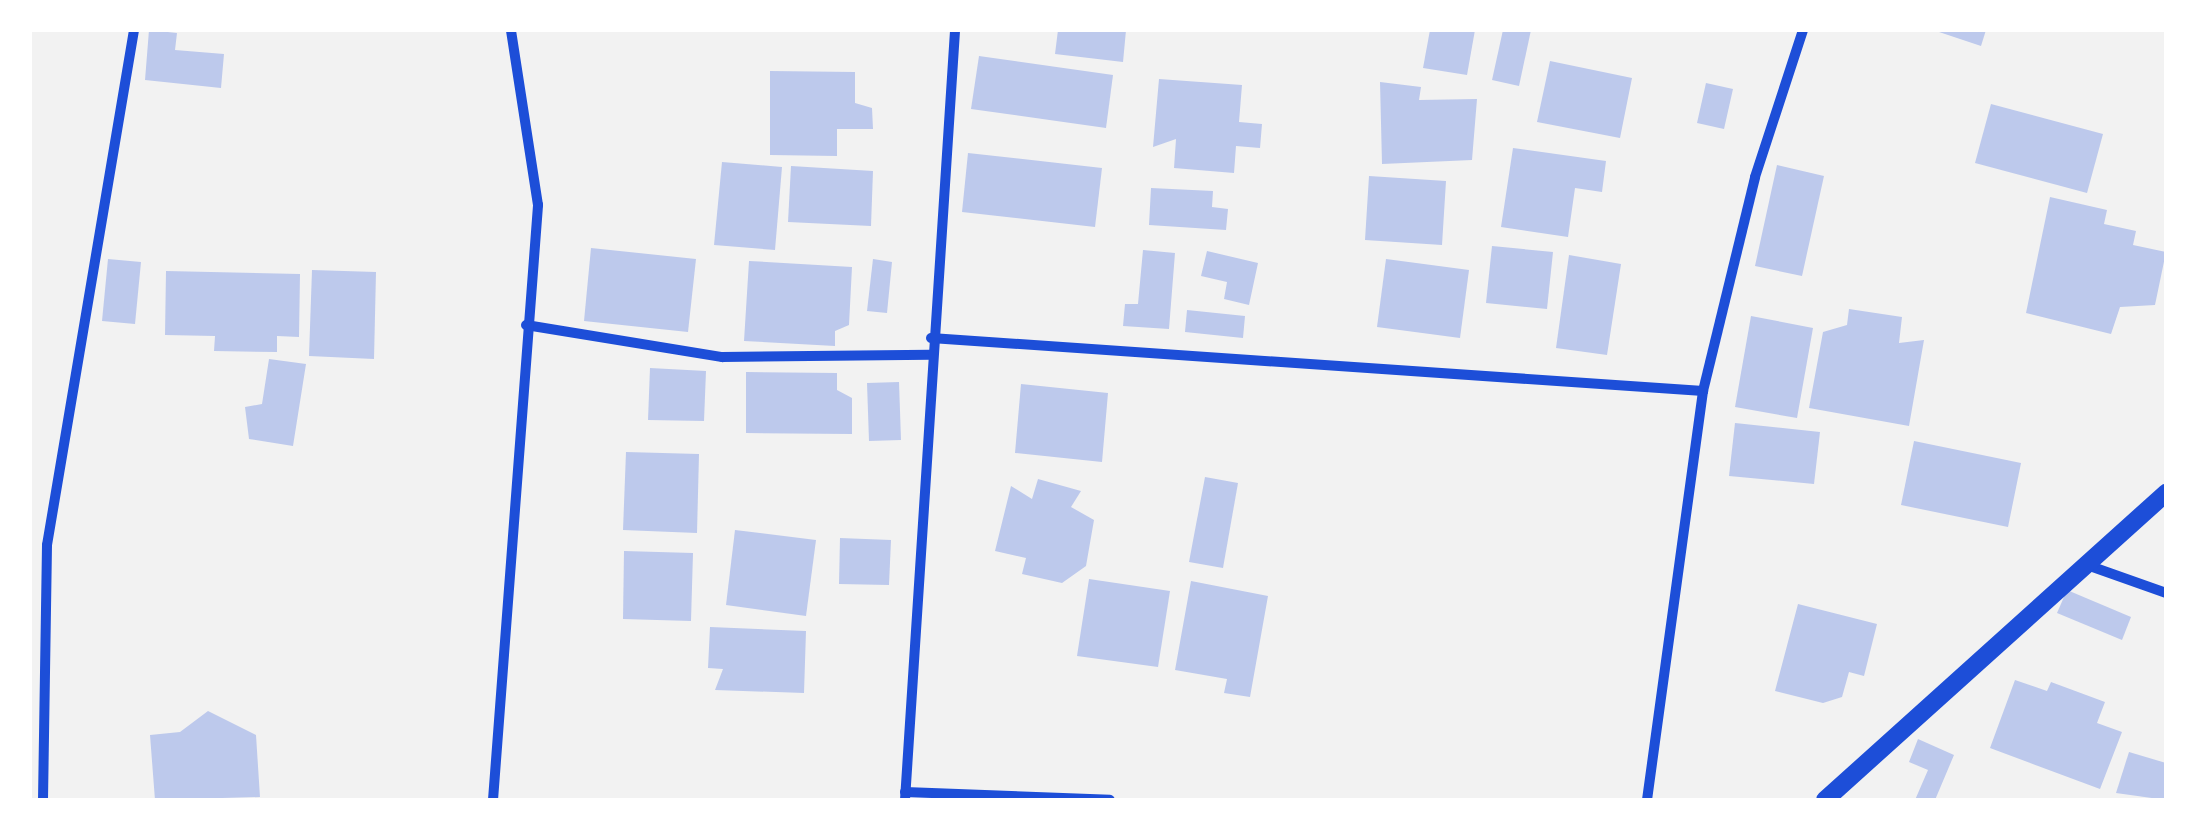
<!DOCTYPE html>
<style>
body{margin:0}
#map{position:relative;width:2196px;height:830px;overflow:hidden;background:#f2f2f2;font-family:"Exo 2",sans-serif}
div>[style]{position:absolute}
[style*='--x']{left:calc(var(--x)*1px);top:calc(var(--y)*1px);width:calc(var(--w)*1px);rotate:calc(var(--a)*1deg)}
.building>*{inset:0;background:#bdc9ec}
.minor>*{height:10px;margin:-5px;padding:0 5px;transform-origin:5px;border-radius:5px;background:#1d4ed8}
.tertiary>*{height:18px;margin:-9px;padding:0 9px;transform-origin:9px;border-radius:9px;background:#1d4ed8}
span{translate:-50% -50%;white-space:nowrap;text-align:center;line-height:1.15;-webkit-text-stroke:8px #fff;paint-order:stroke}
.frame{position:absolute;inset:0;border:32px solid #fff;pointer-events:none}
</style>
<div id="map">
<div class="building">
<i style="clip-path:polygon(149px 30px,177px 33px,175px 50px,224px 54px,221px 88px,145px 80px)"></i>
<i style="clip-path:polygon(1058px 30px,1126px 30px,1123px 62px,1055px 54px)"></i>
<i style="clip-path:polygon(1430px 30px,1475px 30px,1467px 75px,1423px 68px)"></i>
<i style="clip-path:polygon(1503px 30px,1531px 30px,1519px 86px,1492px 80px)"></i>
<i style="clip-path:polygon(1933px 30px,1986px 30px,1981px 46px)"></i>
<i style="clip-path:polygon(979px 56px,1113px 75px,1106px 128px,971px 109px)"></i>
<i style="clip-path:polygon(1550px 61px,1632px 78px,1620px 138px,1537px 122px)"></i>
<i style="clip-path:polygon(770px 71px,855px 72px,855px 103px,872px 108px,873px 129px,837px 129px,837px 156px,770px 155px)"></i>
<i style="clip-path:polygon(1159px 79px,1242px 85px,1239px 122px,1262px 124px,1260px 148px,1236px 146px,1234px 173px,1174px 168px,1176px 139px,1153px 147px)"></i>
<i style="clip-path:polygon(1380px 82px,1421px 87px,1419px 100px,1477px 99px,1472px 160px,1382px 164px)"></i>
<i style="clip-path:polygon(1706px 83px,1733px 89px,1724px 129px,1697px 123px)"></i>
<i style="clip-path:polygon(1991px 104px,2103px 134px,2087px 193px,1975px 163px)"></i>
<i style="clip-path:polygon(1513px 148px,1606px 161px,1602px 192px,1575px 188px,1568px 237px,1501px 227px)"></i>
<i style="clip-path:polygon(968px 153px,1102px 168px,1095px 227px,962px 212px)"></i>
<i style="clip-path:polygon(722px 162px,782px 167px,775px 250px,714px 245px)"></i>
<i style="clip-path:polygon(1777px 165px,1824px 176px,1802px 276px,1755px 266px)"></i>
<i style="clip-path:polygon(791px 166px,873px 171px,871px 226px,788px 222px)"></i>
<i style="clip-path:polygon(1369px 176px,1446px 181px,1442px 245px,1365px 240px)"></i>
<i style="clip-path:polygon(1151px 188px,1213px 191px,1212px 207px,1228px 209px,1226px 230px,1149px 225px)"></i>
<i style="clip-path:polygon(2050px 197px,2107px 210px,2104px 224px,2136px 231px,2133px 245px,2166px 252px,2155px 305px,2120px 307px,2111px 334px,2026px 313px)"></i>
<i style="clip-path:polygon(1492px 246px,1553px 252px,1547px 309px,1486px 303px)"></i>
<i style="clip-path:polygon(591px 248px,696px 259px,688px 332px,584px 321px)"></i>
<i style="clip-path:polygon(1143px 250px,1175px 253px,1169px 329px,1123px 326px,1125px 304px,1138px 304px)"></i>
<i style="clip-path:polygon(1207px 251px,1258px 263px,1249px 305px,1224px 299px,1227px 282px,1201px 276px)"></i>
<i style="clip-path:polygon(1569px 255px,1621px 264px,1607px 355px,1556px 348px)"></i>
<i style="clip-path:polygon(108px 259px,141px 262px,135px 324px,102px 321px)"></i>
<i style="clip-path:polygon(873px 259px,892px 262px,887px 313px,867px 311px)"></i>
<i style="clip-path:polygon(1386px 259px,1469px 270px,1460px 338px,1377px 327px)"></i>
<i style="clip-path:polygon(749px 261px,852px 267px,849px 325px,835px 331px,835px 346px,744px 341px)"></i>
<i style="clip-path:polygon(312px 270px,376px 272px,374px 359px,309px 356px)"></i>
<i style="clip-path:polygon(166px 271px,300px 274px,299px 337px,277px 336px,277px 352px,214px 351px,215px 336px,165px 335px)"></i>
<i style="clip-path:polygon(1849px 309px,1902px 317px,1899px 343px,1924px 340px,1909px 426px,1809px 408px,1823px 332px,1847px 325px)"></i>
<i style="clip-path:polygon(1187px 310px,1245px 316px,1243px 338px,1185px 332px)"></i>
<i style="clip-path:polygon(1751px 316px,1813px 328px,1797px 418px,1735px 407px)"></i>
<i style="clip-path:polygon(269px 359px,306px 364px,293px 446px,249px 439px,245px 407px,262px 404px)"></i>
<i style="clip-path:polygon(650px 368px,706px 371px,704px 421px,648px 420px)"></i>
<i style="clip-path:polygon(746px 372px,837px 373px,837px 390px,852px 398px,852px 434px,746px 433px)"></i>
<i style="clip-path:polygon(899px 382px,901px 440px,869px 441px,867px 383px)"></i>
<i style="clip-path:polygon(1021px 384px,1108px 393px,1102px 462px,1015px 453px)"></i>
<i style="clip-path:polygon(1735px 423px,1820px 432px,1814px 484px,1729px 476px)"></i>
<i style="clip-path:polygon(1914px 441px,2021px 463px,2008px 527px,1901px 505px)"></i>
<i style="clip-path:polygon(626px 452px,699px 454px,697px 533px,623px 530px)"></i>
<i style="clip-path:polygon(1205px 477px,1238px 483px,1223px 568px,1189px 562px)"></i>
<i style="clip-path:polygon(1038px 479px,1081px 491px,1071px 507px,1094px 520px,1086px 566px,1062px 583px,1022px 574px,1026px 558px,995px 551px,1011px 486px,1032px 499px)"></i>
<i style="clip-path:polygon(735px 530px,816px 540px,806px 616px,726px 605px)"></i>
<i style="clip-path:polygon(840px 538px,891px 540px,889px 585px,839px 584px)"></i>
<i style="clip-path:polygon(624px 551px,693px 553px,691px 621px,623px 619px)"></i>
<i style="clip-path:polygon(1089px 579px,1170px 591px,1158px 667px,1077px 656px)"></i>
<i style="clip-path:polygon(1191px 581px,1268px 596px,1250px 697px,1224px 693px,1227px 679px,1175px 670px)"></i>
<i style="clip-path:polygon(2067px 590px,2131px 617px,2122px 640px,2057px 613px)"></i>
<i style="clip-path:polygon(1798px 604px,1877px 624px,1864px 676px,1849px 672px,1842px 697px,1823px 703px,1775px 691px)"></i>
<i style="clip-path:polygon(710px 627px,806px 631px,804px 693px,715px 690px,723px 669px,708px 668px)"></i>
<i style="clip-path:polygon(2015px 680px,2047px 691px,2051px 682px,2105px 702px,2097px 723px,2122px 732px,2100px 789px,1990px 748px)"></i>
<i style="clip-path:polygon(208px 711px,256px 735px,260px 797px,155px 800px,150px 735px,180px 732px)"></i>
<i style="clip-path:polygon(1918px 739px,1954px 755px,1935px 800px,1915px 800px,1928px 770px,1909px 762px)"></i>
<i style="clip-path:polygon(2129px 752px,2166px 763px,2166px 800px,2116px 793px)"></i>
</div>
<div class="minor">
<i style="--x:526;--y:325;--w:199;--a:9.3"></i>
<i style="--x:722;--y:357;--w:208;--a:-0.6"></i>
<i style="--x:931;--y:338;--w:774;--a:3.93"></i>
<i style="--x:2087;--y:565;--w:84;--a:19.5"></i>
<i style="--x:905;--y:792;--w:205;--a:2.2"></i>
<i style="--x:43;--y:800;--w:255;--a:-89.1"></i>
<i style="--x:47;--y:545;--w:522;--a:-80.41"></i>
<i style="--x:493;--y:800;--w:597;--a:-85.67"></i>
<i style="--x:538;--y:205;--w:177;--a:-98.8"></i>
<i style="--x:905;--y:800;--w:772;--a:-86.28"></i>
<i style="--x:1647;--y:800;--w:413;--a:-82.2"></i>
<i style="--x:1703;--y:391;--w:220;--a:-76.3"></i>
<i style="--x:1755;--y:177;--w:155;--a:-71.9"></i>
</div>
<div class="tertiary">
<i style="--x:1825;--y:800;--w:459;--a:-42"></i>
</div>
<div class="frame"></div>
</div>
